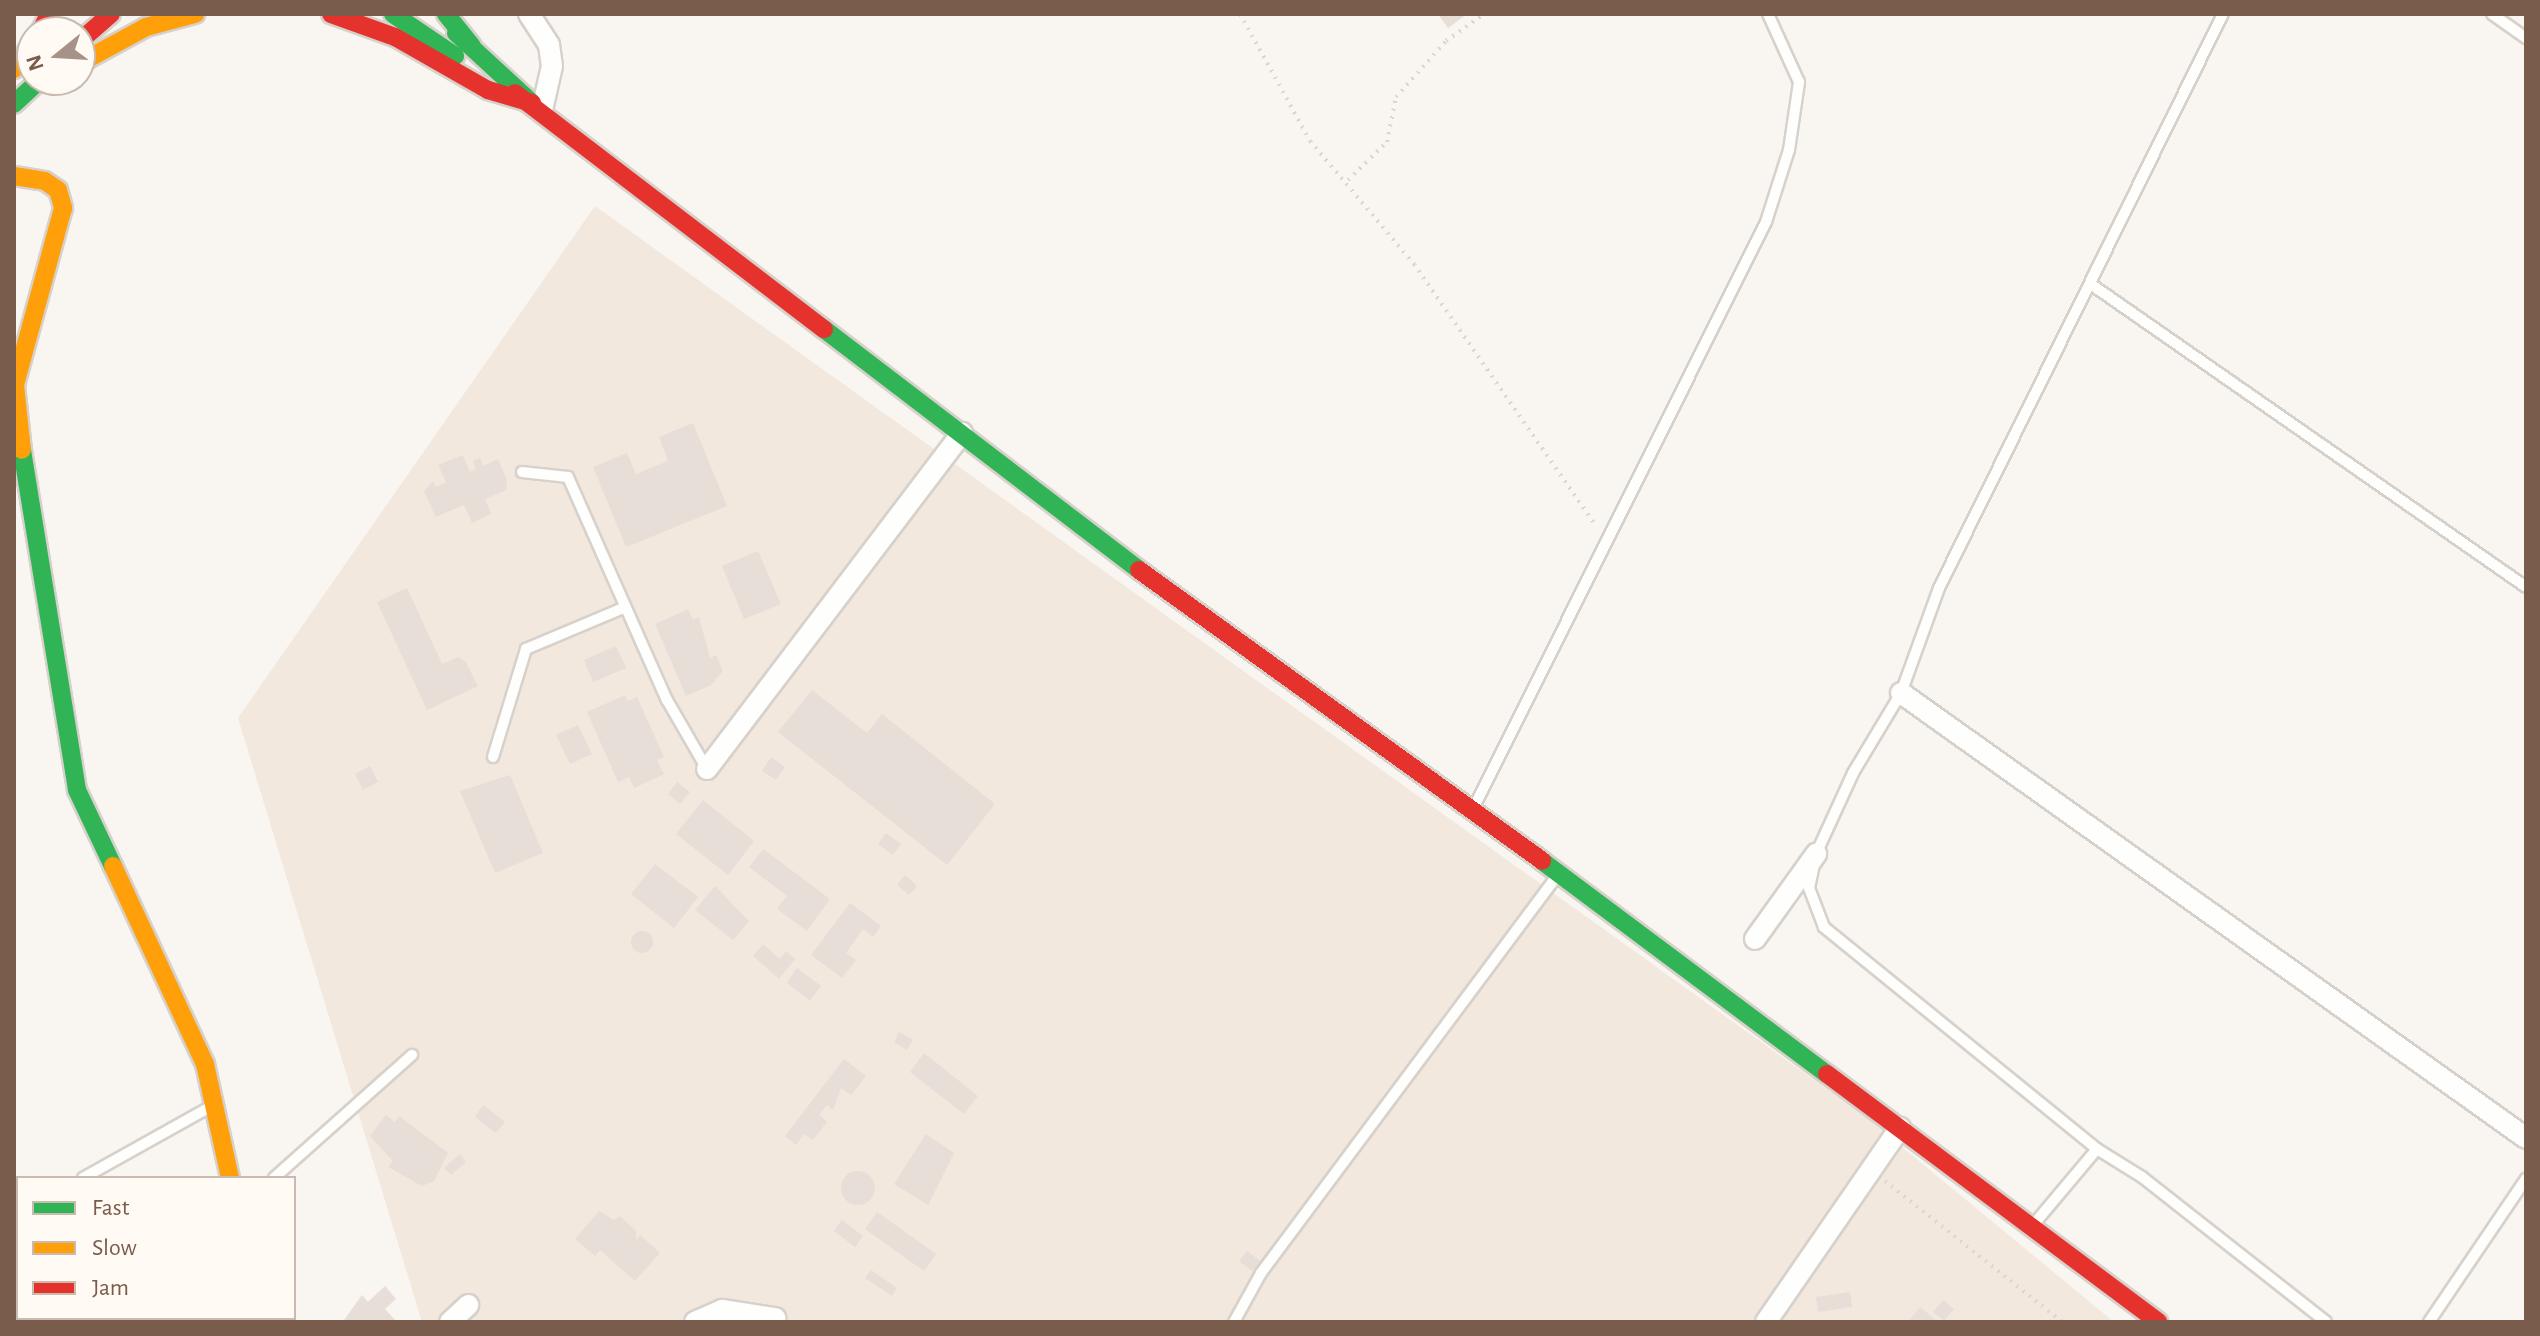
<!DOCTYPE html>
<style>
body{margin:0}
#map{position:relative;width:2540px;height:1336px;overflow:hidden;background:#f9f5f0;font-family:"Alegreya Sans",sans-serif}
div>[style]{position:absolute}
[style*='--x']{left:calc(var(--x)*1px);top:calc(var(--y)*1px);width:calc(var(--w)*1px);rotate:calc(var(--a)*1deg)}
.residential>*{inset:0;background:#f2e8de}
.building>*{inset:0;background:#e6ded7}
.round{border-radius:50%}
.path>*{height:4px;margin-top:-2px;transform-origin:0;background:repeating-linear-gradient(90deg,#dcd5d0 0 2px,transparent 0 8px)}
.roads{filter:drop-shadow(2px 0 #d7d1cb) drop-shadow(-2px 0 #d7d1cb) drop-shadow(0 2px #d7d1cb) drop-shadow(0 -2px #d7d1cb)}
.lane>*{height:10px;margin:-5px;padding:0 5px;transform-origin:5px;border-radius:5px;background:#fefefd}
.street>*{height:20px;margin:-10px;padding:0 10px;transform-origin:10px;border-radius:10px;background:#fefefd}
.fast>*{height:18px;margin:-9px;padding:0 9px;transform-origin:9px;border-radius:9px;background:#30b455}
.slow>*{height:18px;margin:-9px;padding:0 9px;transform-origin:9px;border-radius:9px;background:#ff9f0a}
.jam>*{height:18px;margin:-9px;padding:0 9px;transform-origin:9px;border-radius:9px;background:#e5322d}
span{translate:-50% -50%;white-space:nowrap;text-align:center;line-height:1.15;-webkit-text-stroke:8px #fffaf3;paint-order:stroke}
.frame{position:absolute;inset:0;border:16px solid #7a5c4d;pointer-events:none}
.legend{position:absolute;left:16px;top:1176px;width:280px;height:144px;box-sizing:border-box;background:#fffaf3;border:2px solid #cabbb1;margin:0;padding:10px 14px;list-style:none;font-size:24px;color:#7a5c4d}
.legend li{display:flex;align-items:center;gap:16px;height:40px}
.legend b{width:40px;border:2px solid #cabbb1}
.north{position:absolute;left:16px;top:16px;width:80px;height:80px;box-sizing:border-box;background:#fffaf3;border:2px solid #cabbb1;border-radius:50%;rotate:252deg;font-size:22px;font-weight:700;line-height:32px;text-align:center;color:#7a5c4d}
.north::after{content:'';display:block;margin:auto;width:28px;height:36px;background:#a69286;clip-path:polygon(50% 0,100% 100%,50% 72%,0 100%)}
</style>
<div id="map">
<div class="residential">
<i style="clip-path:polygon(595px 206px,1867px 1118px,2114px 1322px,422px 1322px,238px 718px)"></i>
</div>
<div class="building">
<i style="clip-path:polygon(1438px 14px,1467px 14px,1448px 28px)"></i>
<i style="clip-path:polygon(693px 423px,727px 506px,626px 547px,593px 467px,627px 453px,636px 474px,668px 461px,659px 437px)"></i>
<i style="clip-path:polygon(463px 455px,470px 472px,476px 469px,473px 461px,480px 458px,483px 466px,498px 459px,507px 480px,506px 490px,485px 499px,491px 514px,472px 523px,464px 505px,436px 517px,424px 491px,433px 481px,436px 487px,446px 482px,438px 465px)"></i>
<i style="clip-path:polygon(758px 551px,781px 604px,744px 619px,722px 566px)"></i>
<i style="clip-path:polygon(407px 588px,442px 664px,458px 657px,465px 661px,478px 686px,427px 710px,377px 602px)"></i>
<i style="clip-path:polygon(688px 609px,693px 620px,699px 617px,710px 658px,716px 655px,723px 671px,711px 685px,686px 696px,655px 624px)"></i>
<i style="clip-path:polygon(616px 646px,626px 668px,593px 682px,584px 660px)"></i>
<i style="clip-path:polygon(812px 690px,867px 733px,882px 714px,995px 804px,947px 865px,778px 732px)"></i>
<i style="clip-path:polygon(625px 695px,628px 701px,637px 697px,664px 757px,657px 760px,664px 774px,634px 788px,629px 777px,618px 782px,587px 712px)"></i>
<i style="clip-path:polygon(578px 725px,592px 754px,570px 764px,556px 735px)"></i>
<i style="clip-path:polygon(771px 757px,785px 767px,776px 780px,762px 771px)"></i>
<i style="clip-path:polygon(370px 766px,378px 782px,363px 790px,355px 774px)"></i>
<i style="clip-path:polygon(510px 775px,543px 853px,495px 873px,460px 791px)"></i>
<i style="clip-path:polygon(677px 782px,690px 792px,680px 804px,668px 794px)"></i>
<i style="clip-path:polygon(703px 800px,754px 841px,728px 875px,676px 834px)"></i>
<i style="clip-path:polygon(886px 833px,901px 844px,893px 855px,878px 844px)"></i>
<i style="clip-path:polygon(763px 849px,830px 899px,807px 931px,777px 909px,787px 896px,749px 867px)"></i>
<i style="clip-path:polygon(655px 864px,698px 897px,674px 928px,631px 894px)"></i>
<i style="clip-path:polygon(905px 875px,917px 886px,909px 895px,897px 885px)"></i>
<i style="clip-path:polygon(715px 886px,749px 921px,733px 940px,695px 910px)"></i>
<i style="clip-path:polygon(850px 903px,881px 926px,873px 937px,863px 929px,846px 953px,856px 960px,842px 978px,811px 955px)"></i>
<i class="round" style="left:631px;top:931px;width:22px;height:22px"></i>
<i style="clip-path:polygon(763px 944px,780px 959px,786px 951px,795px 959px,779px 979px,753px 956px)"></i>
<i style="clip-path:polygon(797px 968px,821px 986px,810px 1001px,787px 983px)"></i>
<i style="clip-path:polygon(899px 1032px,913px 1040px,907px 1050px,894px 1042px)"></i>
<i style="clip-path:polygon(924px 1053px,978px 1096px,964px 1114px,910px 1072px)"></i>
<i style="clip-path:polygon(844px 1059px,866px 1076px,851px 1095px,841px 1088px,833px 1110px,827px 1105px,819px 1115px,827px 1122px,813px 1140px,804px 1134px,796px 1145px,785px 1136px)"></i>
<i style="clip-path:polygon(483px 1105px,505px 1122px,496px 1133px,475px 1117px)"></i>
<i style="clip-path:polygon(386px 1115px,395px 1122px,399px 1116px,448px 1153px,434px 1181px,422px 1186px,388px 1167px,393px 1161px,370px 1136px)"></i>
<i style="clip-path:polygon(926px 1134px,954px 1153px,928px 1205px,894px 1184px)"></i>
<i style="clip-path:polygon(460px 1154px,466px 1162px,451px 1175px,444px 1168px)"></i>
<i class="round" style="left:841px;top:1171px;width:34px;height:34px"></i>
<i style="clip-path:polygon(599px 1211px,614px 1220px,620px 1216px,636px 1231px,636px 1240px,640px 1235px,660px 1253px,635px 1281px,600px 1250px,595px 1256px,575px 1239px)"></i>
<i style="clip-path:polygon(877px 1212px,936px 1254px,924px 1271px,865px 1229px)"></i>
<i style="clip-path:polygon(842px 1220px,863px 1236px,855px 1247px,834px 1231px)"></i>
<i style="clip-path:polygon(1247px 1251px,1260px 1261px,1252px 1271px,1239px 1261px)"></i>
<i style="clip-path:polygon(871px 1270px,897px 1288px,892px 1296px,865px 1278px)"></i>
<i style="clip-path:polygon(385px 1286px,396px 1299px,385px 1309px,397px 1322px,344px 1320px,362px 1295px,368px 1302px)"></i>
<i style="clip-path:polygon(1850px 1292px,1852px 1307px,1818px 1312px,1816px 1297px)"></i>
<i style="clip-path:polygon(1943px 1300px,1954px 1309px,1944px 1321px,1933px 1312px)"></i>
<i style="clip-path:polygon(1920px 1307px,1938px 1322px,1908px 1322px)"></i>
<i style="clip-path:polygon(130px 1318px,185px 1318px,186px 1322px,131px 1322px)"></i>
</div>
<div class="path">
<i style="--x:1240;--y:14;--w:145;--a:61.1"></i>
<i style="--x:1310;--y:141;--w:161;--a:49.8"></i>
<i style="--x:1414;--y:264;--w:319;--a:55.2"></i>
<i style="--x:1348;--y:180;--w:54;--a:-44.3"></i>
<i style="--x:1387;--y:142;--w:46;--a:-78.7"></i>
<i style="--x:1396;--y:97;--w:75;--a:-48.2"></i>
<i style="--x:1446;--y:41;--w:47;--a:-35.4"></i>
<i style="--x:1885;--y:1181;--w:226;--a:38.5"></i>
</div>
<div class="roads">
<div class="lane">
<i style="--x:2492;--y:14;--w:42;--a:35.2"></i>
<i style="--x:2092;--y:285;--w:529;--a:34.83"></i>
<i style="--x:522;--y:472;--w:46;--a:6.2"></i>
<i style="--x:568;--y:477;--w:244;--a:66.1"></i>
<i style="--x:667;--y:700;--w:80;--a:59.9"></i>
<i style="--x:493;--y:757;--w:113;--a:-73"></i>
<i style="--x:526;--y:649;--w:108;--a:-22.8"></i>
<i style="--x:1474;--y:807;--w:654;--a:-63.47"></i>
<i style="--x:1766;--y:222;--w:76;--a:-72.3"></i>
<i style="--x:1789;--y:150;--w:69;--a:-81.6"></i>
<i style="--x:1799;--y:82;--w:75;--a:-114.5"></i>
<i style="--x:2097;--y:1149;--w:352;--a:-140.9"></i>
<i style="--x:1824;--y:927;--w:42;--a:-111"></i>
<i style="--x:1809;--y:888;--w:35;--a:-78"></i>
<i style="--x:1816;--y:854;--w:89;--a:-65.4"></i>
<i style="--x:1853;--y:773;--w:93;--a:-59"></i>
<i style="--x:1901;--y:693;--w:112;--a:-70.1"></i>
<i style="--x:1939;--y:588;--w:640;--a:-63.68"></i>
<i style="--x:83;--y:1178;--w:148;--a:-29.2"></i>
<i style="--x:274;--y:1178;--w:185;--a:-41.7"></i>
<i style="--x:14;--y:1217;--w:4;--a:-27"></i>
<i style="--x:2034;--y:1224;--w:98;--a:-50"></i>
<i style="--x:2097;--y:1149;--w:53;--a:31.9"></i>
<i style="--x:2142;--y:1177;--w:234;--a:38.2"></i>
<i style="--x:32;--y:1322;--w:9;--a:-27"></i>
<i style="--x:1234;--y:1322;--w:56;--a:-61.1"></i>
<i style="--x:1261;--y:1273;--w:497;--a:-53.3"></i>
<i style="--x:2429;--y:1322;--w:173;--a:-55.9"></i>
</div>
<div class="street">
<i style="--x:529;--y:14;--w:37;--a:57"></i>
<i style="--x:549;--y:45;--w:21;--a:82"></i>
<i style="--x:552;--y:66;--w:45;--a:102.8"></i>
<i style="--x:1901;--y:693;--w:767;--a:35.45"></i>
<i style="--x:707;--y:769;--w:422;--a:-52.8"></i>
<i style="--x:1755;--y:939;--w:105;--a:-54.3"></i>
<i style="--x:265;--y:1318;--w:6;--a:45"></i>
<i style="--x:450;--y:1322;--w:25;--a:-43"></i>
<i style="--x:695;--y:1322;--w:30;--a:-24"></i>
<i style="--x:722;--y:1310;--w:54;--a:8.6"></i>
<i style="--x:1766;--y:1322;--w:236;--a:-55.4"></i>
</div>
<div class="fast">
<i style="--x:393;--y:14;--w:75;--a:34.1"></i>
<i style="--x:446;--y:14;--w:41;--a:50.9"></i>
<i style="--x:456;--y:33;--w:102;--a:42.6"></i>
<i style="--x:14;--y:104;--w:35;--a:-43"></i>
<i style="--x:824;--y:329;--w:397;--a:37.4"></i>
<i style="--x:22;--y:450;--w:344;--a:80.8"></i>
<i style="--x:77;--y:790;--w:84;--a:64.7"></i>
<i style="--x:1542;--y:861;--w:356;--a:36.8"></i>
</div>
<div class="slow">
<i style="--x:80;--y:63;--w:75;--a:-28.6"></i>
<i style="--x:146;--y:27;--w:51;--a:-14.9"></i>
<i style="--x:14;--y:69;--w:31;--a:-54"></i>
<i style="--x:14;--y:176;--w:31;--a:9"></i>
<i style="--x:45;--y:181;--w:16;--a:35"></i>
<i style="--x:58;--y:190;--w:19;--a:74"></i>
<i style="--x:63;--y:208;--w:183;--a:105.2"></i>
<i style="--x:15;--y:385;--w:65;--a:83.9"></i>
<i style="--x:113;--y:866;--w:218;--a:65.1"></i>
<i style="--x:205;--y:1064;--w:117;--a:77.6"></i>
</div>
<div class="jam">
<i style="--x:331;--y:14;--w:68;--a:19.8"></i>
<i style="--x:395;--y:37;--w:107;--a:29.7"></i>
<i style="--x:488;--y:90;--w:46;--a:16.5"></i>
<i style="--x:40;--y:32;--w:20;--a:-63"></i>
<i style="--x:80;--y:41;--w:41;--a:-41.1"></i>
<i style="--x:515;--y:93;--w:389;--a:37.4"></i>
<i style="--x:1139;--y:570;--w:497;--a:35.8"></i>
<i style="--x:1827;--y:1074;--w:414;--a:36.8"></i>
</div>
</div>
<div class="frame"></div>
<ul class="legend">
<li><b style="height:10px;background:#30b455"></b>Fast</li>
<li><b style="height:10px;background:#ff9f0a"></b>Slow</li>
<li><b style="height:10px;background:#e5322d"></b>Jam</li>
</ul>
<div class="north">N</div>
</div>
